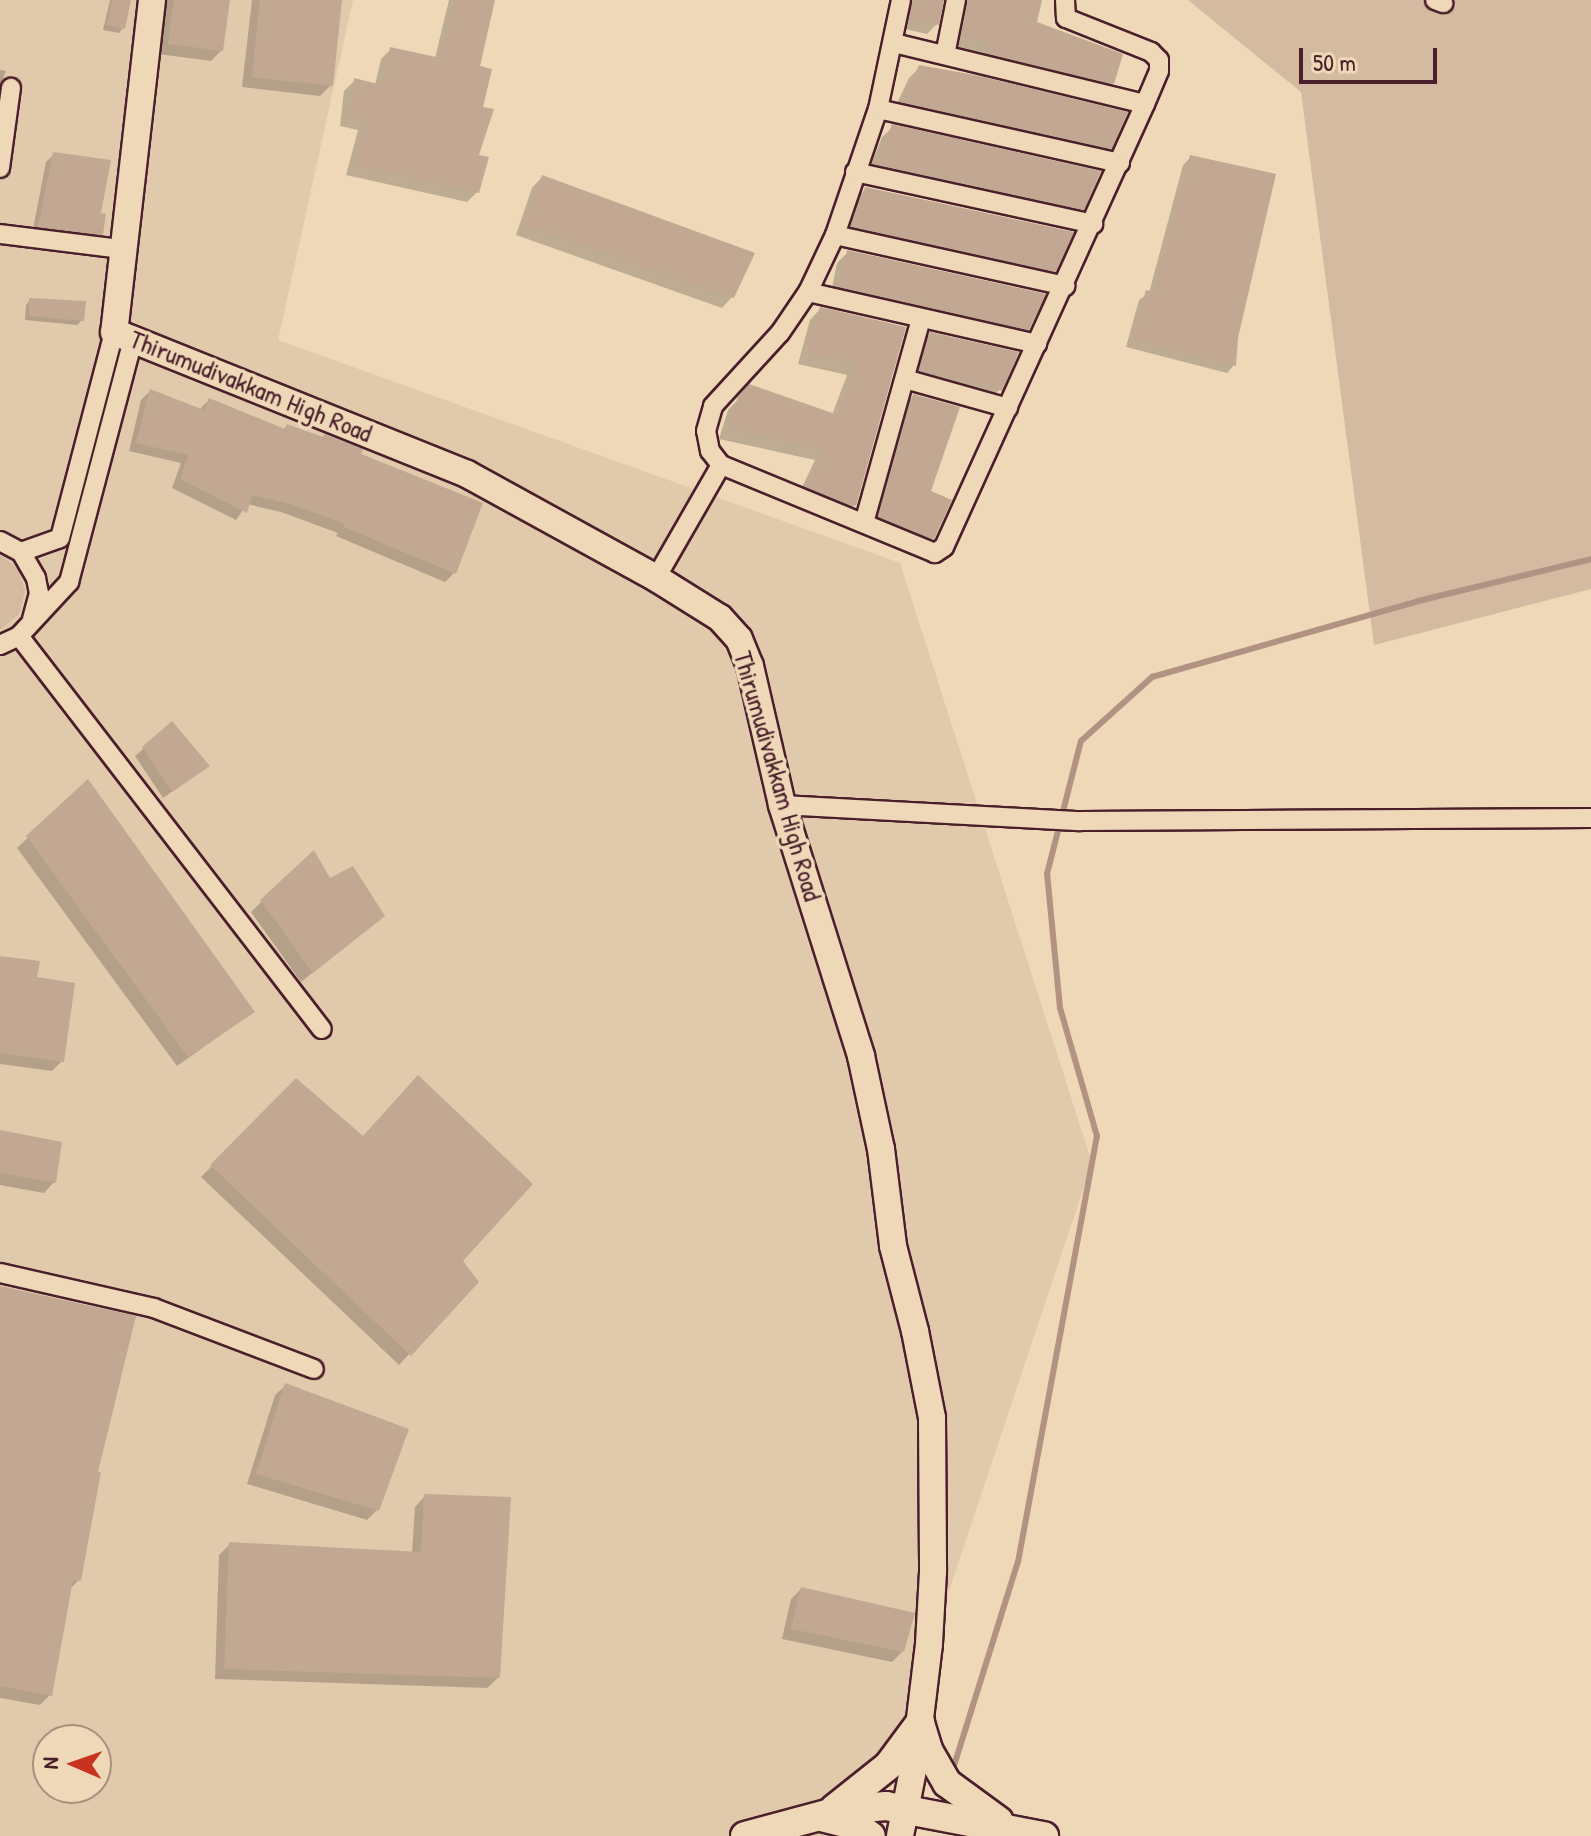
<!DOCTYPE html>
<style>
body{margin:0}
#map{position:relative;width:1591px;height:1836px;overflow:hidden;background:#eed8b7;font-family:"Patrick Hand",sans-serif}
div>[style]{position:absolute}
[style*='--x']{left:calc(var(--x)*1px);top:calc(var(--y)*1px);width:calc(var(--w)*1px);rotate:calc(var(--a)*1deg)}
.built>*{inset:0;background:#e1c9ac}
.green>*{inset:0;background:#d3baa0}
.shadow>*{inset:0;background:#0003}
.stream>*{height:6px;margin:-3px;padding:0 3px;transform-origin:3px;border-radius:3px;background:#b29383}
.building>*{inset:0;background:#c2a792}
.roads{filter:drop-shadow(2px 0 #4a1f2b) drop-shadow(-2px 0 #4a1f2b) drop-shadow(0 2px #4a1f2b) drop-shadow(0 -2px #4a1f2b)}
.street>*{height:18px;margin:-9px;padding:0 9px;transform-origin:9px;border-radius:9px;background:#eed8b7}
.secondary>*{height:26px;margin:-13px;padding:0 13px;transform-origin:13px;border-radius:13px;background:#eed8b7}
.primary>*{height:28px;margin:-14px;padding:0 14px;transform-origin:14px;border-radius:14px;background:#eed8b7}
span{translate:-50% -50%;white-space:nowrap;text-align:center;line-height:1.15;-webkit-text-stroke:7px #eed8b7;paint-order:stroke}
.street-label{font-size:26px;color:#4a1f2b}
.north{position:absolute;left:32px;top:1724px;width:80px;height:80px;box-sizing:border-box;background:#eed8b7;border:2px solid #ac8e7f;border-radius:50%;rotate:272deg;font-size:22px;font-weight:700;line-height:32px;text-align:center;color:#4a1f2b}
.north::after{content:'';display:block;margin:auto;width:28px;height:36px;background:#c8321e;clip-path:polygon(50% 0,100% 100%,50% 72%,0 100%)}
.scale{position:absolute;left:1299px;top:48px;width:138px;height:36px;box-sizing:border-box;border:4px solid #4a1f2b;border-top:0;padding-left:10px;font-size:24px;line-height:28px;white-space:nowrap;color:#4a1f2b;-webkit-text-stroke:6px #eed8b7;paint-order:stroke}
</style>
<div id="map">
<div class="built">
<i style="clip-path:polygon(evenodd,0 0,353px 0,278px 340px,900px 563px,1092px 1163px,867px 1836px,0 1836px,0 0,48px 1740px,96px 1740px,96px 1788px,48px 1788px,48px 1740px)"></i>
</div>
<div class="green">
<i style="clip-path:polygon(1188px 0,1591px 0,1591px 589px,1374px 645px,1301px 92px)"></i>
<i style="clip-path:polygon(0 555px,18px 569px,25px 591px,19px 614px,0 630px)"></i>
</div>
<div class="shadow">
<i style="clip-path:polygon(110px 0,129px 0,123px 28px,119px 33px,103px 30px)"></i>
<i style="clip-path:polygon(165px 0,228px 0,222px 50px,211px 61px,158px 54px)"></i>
<i style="clip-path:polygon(252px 0,340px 0,331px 85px,320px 96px,242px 87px)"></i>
<i style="clip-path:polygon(449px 0,493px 0,478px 68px,477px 192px,467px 202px,346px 175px,358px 130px,340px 126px,344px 91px,354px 81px,375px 85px,381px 59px,391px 49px,435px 58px)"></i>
<i style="clip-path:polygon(901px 0,943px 0,937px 24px,927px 34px,900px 28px)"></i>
<i style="clip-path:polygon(950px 0,1040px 0,1035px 23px,1112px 83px,1102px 93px,977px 63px,979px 52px,952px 47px)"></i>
<i style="clip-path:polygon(919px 68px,1110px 148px,1099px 158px,893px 112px,909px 78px)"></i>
<i style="clip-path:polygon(0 70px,6px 71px,0 86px)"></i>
<i style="clip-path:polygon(893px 127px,1082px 209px,1071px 219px,867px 175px,882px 137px)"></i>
<i style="clip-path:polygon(54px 154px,101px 234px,93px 241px,32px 234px,46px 162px)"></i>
<i style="clip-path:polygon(1191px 157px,1236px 337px,1234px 365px,1227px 373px,1126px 347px,1139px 300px,1149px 293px,1183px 165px)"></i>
<i style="clip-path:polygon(542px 177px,732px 297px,722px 308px,516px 235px,532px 188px)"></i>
<i style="clip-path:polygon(866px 189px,1054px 270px,1043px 281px,843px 237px,855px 199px)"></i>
<i style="clip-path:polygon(848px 252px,1028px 329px,1017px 340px,830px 297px,837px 263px)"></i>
<i style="clip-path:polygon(30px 300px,82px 320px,77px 325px,25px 320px,26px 305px)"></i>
<i style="clip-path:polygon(820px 309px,904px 328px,854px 505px,844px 516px,797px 498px,815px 460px,719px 439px,728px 410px,750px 387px,832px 415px,847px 375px,798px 364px,810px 320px)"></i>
<i style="clip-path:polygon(930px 334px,1000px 389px,992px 397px,913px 378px,923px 342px)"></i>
<i style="clip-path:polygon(150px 391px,199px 410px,209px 400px,283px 430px,287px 426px,480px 504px,454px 573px,445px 582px,336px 536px,338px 533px,281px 512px,247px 504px,236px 520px,172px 488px,181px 463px,129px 451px,141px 400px)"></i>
<i style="clip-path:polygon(913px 396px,932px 538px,922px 549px,869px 527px,903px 406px)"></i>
<i style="clip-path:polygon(172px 724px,207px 766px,163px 798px,135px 756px)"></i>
<i style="clip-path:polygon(87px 782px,253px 1012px,177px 1066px,17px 848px)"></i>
<i style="clip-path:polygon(329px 881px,383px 916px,301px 982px,251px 912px,261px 902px)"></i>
<i style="clip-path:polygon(0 958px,34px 979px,62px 1061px,52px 1071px,0 1064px)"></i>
<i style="clip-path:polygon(296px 1081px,476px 1282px,399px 1365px,201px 1177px)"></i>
<i style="clip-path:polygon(0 1132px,54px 1182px,44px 1193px,0 1185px)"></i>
<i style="clip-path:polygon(0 1290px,95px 1473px,79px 1580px,69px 1590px,50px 1695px,40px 1705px,0 1698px)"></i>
<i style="clip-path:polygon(286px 1385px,377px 1510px,367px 1520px,247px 1484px,275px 1395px)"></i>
<i style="clip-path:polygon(425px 1496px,498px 1678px,487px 1688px,215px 1679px,219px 1555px,230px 1544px,412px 1553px,415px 1507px)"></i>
<i style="clip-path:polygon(801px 1589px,903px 1651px,892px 1662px,782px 1639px,791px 1599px)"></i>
</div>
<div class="stream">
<i style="--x:952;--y:1772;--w:220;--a:-72.6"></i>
<i style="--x:1018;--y:1562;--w:433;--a:-79.5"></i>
<i style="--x:1097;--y:1136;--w:133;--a:-106.1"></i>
<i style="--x:1060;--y:1008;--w:135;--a:-95.5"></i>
<i style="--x:1047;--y:874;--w:137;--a:-75.7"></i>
<i style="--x:1081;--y:741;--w:96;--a:-42"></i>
<i style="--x:1152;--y:677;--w:277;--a:-15.9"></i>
<i style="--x:1418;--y:601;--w:178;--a:-13.6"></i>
</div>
<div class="building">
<i style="clip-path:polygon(112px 0,131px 0,125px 29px,107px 25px)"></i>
<i style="clip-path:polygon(174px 0,230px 0,223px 51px,168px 44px)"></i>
<i style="clip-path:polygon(260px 0,342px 0,333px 86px,252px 77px)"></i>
<i style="clip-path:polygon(456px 0,495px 0,480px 66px,492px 69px,483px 107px,494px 109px,479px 155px,489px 157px,479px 193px,355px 165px,367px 120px,350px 116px,354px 78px,382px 85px,390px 47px,441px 58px)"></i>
<i style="clip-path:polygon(913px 0,944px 0,939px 25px,909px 19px)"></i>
<i style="clip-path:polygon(968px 0,1042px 0,1037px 22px,1123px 54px,1114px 84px,986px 53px,988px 43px,961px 37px)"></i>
<i style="clip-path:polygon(919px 65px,980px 76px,1128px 112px,1112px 149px,902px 102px)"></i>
<i style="clip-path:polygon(892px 124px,1101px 171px,1084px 210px,876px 164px)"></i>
<i style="clip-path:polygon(53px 152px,111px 160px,101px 213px,106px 214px,103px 235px,38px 227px)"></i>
<i style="clip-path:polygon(1190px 155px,1276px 174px,1238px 338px,1236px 366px,1132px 339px,1146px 290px,1154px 292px)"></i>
<i style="clip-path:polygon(542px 175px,755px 253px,734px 298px,525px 225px)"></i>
<i style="clip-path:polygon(865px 187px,1074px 232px,1056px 272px,852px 227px)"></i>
<i style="clip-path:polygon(847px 250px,1046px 294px,1029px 330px,840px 287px)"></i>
<i style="clip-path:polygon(29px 298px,86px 301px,84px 321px,29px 316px)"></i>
<i style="clip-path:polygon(820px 307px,906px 327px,856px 506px,806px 487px,824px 450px,728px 428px,738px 397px,749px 384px,838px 415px,857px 364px,807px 353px)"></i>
<i style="clip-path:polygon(930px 332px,1019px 352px,1002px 391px,919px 370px)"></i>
<i style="clip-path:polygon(150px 389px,204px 410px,209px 398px,285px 429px,287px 424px,323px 437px,324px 434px,363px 449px,361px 454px,483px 503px,456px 574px,344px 527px,345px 524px,290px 504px,252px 495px,247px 513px,180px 479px,188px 455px,136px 443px)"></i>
<i style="clip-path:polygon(913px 394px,960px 407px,931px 491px,952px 500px,934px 539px,878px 517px)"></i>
<i style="clip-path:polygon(172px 721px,210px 766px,172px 792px,142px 747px)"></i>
<i style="clip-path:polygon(88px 779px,255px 1012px,188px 1057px,26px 836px)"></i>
<i style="clip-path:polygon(314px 850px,330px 878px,353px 866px,385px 916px,313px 973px,260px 900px)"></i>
<i style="clip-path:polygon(0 956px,40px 961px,37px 977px,75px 983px,64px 1062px,0 1053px)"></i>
<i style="clip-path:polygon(418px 1075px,533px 1184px,463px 1261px,479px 1282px,411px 1356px,210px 1165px,296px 1078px,363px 1136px)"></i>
<i style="clip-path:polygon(0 1130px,62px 1142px,56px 1183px,0 1173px)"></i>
<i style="clip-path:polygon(0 1286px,136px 1316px,98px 1472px,101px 1472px,81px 1581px,73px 1580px,52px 1696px,0 1686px)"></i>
<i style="clip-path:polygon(285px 1383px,409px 1429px,379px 1511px,256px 1474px)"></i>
<i style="clip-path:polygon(424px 1494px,511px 1497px,500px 1678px,224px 1669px,229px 1542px,421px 1552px)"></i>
<i style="clip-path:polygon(801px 1587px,915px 1613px,904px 1652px,791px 1629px)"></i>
</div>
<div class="roads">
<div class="street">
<i style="--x:1065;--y:0;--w:18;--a:87"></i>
<i style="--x:1066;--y:18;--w:92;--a:21.8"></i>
<i style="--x:1151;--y:52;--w:11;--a:45"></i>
<i style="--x:1159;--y:60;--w:11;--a:90"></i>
<i style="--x:1159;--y:71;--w:36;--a:113"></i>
<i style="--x:1435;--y:0;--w:9;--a:21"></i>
<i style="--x:894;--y:43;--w:258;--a:13.7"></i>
<i style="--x:1145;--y:104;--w:486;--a:114.4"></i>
<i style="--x:944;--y:547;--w:11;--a:146"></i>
<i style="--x:935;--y:553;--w:231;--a:-157.6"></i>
<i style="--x:721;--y:465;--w:18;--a:-128"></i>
<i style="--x:710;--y:451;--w:20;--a:-101"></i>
<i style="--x:706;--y:431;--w:26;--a:-74"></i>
<i style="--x:713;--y:406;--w:99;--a:-47.5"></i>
<i style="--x:780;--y:333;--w:50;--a:-55.7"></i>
<i style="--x:808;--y:292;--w:63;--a:-64.7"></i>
<i style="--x:835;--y:235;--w:133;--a:-71.2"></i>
<i style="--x:878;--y:109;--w:111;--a:-78.1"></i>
<i style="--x:945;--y:55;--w:56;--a:-78.7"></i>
<i style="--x:878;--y:109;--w:248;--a:12.6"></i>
<i style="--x:0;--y:168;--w:81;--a:-82.2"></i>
<i style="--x:855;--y:172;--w:244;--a:12.3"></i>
<i style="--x:0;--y:234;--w:122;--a:7.1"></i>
<i style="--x:835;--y:235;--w:236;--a:12.5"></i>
<i style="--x:808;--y:292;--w:235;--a:12.8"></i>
<i style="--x:905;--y:379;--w:107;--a:15.7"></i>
<i style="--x:864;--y:523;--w:212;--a:-74.4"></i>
<i style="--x:0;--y:541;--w:24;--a:28"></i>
<i style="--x:21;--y:552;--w:30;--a:60"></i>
<i style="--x:36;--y:578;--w:15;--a:79"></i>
<i style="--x:39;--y:593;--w:27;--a:105"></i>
<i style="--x:21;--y:552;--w:41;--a:-19.7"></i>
<i style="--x:60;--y:538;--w:213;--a:-75.3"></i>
<i style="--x:656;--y:578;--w:130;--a:-60.1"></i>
<i style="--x:19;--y:636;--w:496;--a:52.4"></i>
<i style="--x:0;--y:645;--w:21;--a:-25"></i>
<i style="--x:19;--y:636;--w:74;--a:-47.2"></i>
<i style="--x:69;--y:582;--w:251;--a:-75.2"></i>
<i style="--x:782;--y:805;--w:299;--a:3.1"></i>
<i style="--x:1081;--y:821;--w:510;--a:-0.34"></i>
<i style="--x:0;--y:1273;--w:158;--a:12.8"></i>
<i style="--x:154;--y:1308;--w:171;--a:20.9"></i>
</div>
<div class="secondary">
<i style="--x:152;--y:0;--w:334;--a:96.5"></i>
<i style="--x:114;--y:332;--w:380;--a:21.9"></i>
<i style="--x:467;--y:474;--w:216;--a:28.8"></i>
<i style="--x:656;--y:578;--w:75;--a:32"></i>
<i style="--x:720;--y:618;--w:28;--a:48"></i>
<i style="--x:739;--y:639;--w:29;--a:68"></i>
<i style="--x:750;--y:666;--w:143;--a:77"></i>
<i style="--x:782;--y:805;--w:263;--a:72.5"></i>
<i style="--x:861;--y:1056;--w:95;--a:77.9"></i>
<i style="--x:881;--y:1149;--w:98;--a:82.9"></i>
<i style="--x:893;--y:1246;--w:88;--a:75.5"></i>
<i style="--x:915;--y:1331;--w:89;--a:78.9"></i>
<i style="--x:932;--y:1418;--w:154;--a:89.6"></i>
<i style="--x:933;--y:1572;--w:72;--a:93.2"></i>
<i style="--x:929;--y:1644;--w:117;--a:96.9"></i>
<i style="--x:915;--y:1760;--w:77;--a:101.2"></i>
</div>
<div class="primary">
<i style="--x:920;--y:1723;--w:28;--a:73"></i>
<i style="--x:928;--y:1750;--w:38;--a:60"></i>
<i style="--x:947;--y:1783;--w:64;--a:36.2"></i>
<i style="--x:834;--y:1809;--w:69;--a:-38.5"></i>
<i style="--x:888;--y:1766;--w:54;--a:-53.3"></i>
<i style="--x:821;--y:1817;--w:37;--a:14"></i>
<i style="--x:857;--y:1826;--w:17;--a:36"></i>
<i style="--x:745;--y:1836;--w:100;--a:-15"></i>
<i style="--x:842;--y:1810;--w:44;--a:-5.2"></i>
<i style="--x:886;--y:1806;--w:161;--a:10.8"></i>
</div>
</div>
<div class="street-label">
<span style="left:251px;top:386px;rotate:22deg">Thirumudivakkam High Road</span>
<span style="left:778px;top:776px;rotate:74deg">Thirumudivakkam High Road</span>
</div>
<div class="north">N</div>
<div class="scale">50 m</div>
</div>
